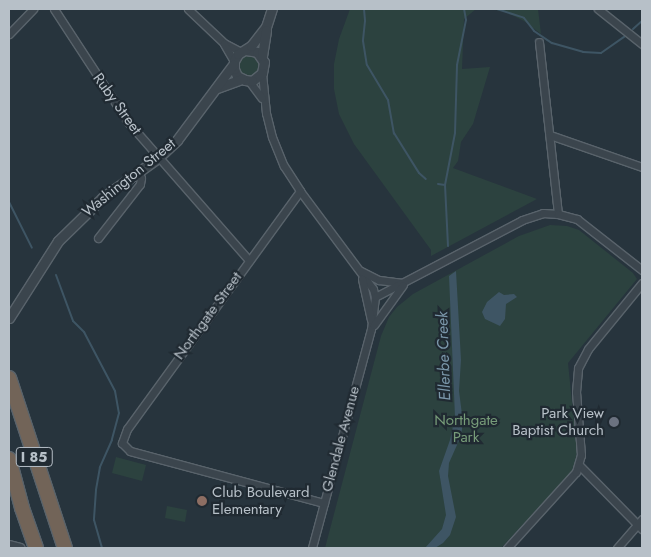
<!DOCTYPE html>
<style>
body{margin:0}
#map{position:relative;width:651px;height:557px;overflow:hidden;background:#27343d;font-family:Jost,sans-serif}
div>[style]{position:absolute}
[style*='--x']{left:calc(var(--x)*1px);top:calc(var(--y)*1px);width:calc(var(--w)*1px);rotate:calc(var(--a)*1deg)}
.green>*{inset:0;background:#2c423f}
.water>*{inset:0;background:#3e5564}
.stream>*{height:2px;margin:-1px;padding:0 1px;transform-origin:1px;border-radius:1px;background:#3e5564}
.roads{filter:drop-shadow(1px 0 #59636b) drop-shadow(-1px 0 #59636b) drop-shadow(0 1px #59636b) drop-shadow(0 -1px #59636b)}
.minor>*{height:7px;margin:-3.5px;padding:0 3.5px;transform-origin:3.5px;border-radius:3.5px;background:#3b454d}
.tertiary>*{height:9px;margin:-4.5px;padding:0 4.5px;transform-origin:4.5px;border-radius:4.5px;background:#3b454d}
.motorway>*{height:14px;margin:-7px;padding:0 7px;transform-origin:7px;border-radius:7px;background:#726458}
.dots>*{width:14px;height:14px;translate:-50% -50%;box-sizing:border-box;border:2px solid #202a32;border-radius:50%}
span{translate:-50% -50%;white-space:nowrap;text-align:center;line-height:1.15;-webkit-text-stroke:4.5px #202a32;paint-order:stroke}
.shield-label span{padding:1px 4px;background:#202a32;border:1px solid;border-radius:4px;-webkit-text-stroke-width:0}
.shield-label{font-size:14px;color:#b7c0c8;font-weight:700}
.street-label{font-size:15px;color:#b7c0c8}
.poi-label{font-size:15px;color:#b7c0c8}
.right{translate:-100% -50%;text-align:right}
.left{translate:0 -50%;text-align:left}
.park-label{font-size:15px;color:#779c79}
.water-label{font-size:16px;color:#7a96a9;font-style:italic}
.frame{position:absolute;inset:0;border:10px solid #b7c0c8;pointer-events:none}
</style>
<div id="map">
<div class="green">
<i style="clip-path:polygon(350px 9px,476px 9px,464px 19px,462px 69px,490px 67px,473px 124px,461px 142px,458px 161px,453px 168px,537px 199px,431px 256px,431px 250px,354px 144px,339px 114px,334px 89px,334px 64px,339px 39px)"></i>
<i style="clip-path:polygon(488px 9px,538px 9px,541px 34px,524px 21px,504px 11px)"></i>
<i style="clip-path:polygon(245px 53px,258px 55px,262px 68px,249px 78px,239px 73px,236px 62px)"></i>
<i style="clip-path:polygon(550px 225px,567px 226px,579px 230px,633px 273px,637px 279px,568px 363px,577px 452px,573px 470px,501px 548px,325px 548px,381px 336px,389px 317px,397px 307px,413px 294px,519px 236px)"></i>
<i style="clip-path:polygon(116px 457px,146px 465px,142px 481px,112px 473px)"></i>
<i style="clip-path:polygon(167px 506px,187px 510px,185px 522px,165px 518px)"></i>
</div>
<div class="water">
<i style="clip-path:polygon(456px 271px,461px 360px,459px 391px,463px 422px,461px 436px,449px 463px,448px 476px,456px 517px,450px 535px,443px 543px,435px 548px,425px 548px,442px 529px,446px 515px,439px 471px,450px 440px,455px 417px,449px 276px)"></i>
<i style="clip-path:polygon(499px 292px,504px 295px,514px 294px,517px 297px,506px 304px,505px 319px,500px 326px,485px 319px,482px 312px,487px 302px)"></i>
</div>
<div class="stream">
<i style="--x:364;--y:9;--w:12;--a:85"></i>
<i style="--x:365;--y:21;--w:20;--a:96"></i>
<i style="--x:363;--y:41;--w:24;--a:81"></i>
<i style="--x:367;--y:65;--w:41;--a:59"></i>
<i style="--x:388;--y:100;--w:34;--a:80"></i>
<i style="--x:394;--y:133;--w:47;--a:58"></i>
<i style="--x:419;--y:173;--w:9;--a:41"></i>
<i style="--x:497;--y:9;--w:28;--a:18"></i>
<i style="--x:524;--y:18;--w:16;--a:52"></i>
<i style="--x:534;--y:31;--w:22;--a:34"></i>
<i style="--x:552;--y:43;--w:32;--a:16"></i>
<i style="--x:583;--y:52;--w:18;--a:3"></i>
<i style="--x:601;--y:53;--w:29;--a:-35"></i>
<i style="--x:633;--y:29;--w:12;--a:-42"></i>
<i style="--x:438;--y:184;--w:7;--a:8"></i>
<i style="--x:9;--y:202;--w:51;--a:63.4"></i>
<i style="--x:448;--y:246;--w:61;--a:-92.8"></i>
<i style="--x:445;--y:185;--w:53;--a:-79.1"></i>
<i style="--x:455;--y:133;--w:68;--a:-88.3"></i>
<i style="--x:457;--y:65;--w:46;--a:-78.7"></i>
<i style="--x:466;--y:20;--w:11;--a:-100"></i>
<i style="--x:56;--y:275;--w:49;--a:69.7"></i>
<i style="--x:73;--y:321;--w:16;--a:45"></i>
<i style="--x:84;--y:332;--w:67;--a:62.3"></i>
<i style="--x:115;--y:391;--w:22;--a:80"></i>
<i style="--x:119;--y:413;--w:28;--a:105"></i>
<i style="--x:112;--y:440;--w:30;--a:114"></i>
<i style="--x:100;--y:467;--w:23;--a:100"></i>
<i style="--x:96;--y:490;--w:30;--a:94"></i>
<i style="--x:94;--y:520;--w:29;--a:74"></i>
</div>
<div class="roads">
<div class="minor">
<i style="--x:54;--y:9;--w:135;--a:56.8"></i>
<i style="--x:128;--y:122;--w:184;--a:48.8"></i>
<i style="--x:188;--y:9;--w:50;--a:43.4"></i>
<i style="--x:224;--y:43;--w:19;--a:28"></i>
<i style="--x:598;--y:9;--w:56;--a:38.5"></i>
<i style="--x:9;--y:34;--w:35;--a:-46"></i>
<i style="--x:539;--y:42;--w:173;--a:83.7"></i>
<i style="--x:224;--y:44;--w:20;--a:60"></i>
<i style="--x:262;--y:73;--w:40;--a:84.3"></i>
<i style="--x:266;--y:113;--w:25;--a:76"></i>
<i style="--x:272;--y:137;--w:31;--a:68"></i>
<i style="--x:284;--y:166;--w:30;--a:57"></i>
<i style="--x:300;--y:191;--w:122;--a:53.3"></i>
<i style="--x:373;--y:289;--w:8;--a:76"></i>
<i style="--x:375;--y:297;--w:32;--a:97"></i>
<i style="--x:371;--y:329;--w:227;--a:105.1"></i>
<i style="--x:249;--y:81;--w:21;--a:53"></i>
<i style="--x:550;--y:135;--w:97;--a:19.2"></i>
<i style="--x:300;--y:191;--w:294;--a:126"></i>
<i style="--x:127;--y:429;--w:15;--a:110"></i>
<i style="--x:122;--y:443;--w:11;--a:45"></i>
<i style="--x:130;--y:451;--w:201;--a:15"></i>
<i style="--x:98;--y:238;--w:68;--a:-52.1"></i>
<i style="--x:140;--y:184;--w:6;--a:-81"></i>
<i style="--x:141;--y:178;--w:7;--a:-117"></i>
<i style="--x:361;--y:271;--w:20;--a:27"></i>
<i style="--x:379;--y:280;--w:24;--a:7"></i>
<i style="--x:362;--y:279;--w:42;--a:77.6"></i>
<i style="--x:375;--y:297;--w:166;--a:-27.6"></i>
<i style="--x:522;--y:220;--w:22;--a:-18"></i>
<i style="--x:543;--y:213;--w:15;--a:4"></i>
<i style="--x:558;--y:214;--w:20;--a:15"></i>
<i style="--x:577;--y:219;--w:83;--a:38.1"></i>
<i style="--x:374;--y:325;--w:49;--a:-54.1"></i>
<i style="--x:579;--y:465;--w:90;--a:45.5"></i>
<i style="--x:507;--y:548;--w:103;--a:-47.8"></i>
<i style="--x:576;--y:472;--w:18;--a:-74"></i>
<i style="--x:581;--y:455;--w:63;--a:-94.5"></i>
<i style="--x:576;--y:392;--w:24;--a:-85"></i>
<i style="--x:578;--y:368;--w:21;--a:-62"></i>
<i style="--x:588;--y:349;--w:85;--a:-50.7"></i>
<i style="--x:617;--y:548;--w:38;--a:-49"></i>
</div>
<div class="tertiary">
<i style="--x:246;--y:50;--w:11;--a:10"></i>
<i style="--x:257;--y:52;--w:12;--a:55"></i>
<i style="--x:264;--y:62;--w:11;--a:100"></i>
<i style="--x:262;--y:73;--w:13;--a:141"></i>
<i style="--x:252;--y:81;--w:7;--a:-172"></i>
<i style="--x:245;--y:80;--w:9;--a:-153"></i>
<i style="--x:237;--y:76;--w:8;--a:-113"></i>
<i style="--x:234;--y:69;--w:8;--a:-90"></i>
<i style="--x:234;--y:61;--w:8;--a:-60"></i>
<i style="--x:238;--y:54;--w:15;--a:-32"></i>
<i style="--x:251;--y:46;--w:24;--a:-52"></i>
<i style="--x:266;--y:27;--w:19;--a:-72"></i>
<i style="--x:262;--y:56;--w:26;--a:-81"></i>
<i style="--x:217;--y:88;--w:27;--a:-20"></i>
<i style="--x:9;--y:318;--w:91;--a:-57.5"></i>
<i style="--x:58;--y:241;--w:62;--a:-44.3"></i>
<i style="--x:102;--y:198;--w:69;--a:-35.5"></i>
<i style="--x:158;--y:158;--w:26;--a:-43"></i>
<i style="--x:177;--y:140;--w:94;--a:-53.3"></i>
<i style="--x:9;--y:545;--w:11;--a:15"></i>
</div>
<div class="motorway">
<i style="--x:9;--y:378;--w:179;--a:71.8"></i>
<i style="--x:9;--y:459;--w:51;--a:75.1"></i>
<i style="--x:22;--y:508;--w:42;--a:70.7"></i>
</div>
</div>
<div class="dots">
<i style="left:614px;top:422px;background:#6b7280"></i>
<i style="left:202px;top:501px;background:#8d6e63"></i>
</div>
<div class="shield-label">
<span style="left:34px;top:457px">I 85</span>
</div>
<div class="street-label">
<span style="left:117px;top:104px;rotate:54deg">Ruby Street</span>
<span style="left:129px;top:178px;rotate:-39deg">Washington Street</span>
<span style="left:208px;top:316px;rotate:-54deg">Northgate Street</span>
<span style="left:341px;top:439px;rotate:-75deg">Glendale Avenue</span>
</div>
<div class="poi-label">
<span class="right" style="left:604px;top:422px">Park View<br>Baptist Church</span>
<span class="left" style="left:212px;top:501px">Club Boulevard<br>Elementary</span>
</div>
<div class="park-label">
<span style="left:466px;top:429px">Northgate<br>Park</span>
</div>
<div class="water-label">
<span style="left:444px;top:356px;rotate:-92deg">Ellerbe Creek</span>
</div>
<div class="frame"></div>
</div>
